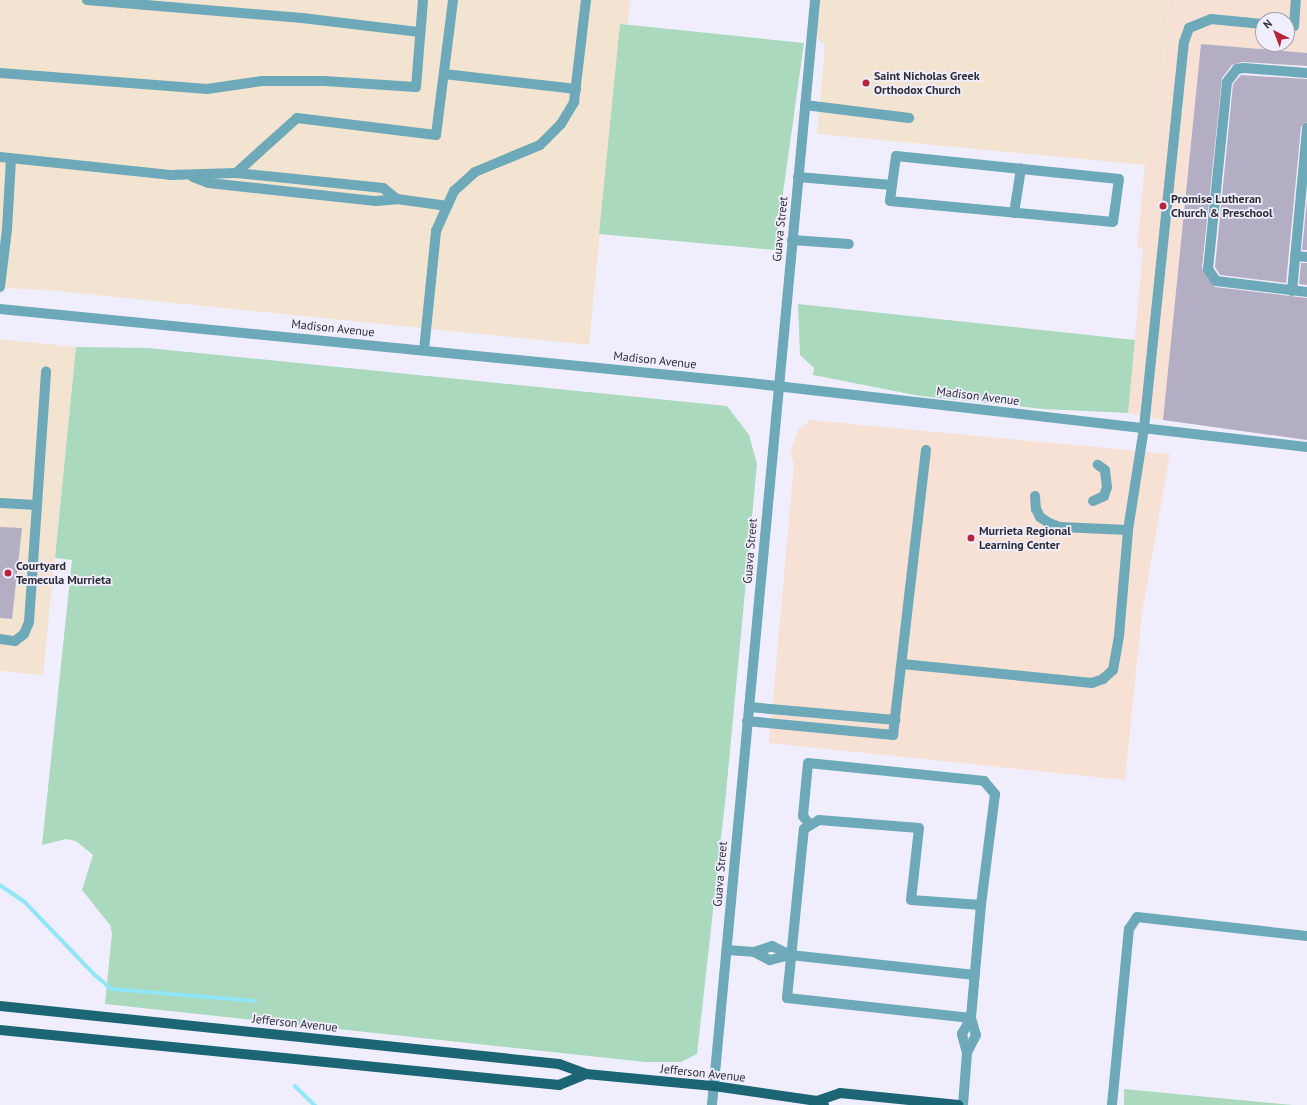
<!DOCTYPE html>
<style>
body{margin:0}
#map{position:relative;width:1307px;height:1105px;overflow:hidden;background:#f0eefd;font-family:"PT Sans",sans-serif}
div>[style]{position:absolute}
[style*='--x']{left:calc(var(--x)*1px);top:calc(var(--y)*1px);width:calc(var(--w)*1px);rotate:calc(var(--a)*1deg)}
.commercial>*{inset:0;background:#f3e4d1}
.education>*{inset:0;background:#f7e1d4}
.green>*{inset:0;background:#aad9be}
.stream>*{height:3.5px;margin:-1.75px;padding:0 1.75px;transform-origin:1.75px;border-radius:1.75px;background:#90e5f7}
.building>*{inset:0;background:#b4aec5}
.minor>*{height:10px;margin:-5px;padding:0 5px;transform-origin:5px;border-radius:5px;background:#6da9b8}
.major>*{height:10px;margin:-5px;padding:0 5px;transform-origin:5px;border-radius:5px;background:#1b6575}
.dots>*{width:11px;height:11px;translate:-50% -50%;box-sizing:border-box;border:2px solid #f0eefd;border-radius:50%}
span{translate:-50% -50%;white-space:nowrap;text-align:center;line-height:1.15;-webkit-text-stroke:3.5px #f0eefd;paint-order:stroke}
.poi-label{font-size:12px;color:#2e2d36;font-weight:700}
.left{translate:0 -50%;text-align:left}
.street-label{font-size:12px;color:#2e2d36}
.north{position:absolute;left:1255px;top:12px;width:40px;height:40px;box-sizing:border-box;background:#f0eefd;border:1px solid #a2a1ad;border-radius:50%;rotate:318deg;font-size:11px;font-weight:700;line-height:16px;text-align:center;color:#2e2d36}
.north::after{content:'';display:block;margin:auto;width:14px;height:18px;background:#b62439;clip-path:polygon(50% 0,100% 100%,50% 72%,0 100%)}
</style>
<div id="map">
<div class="commercial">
<i style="clip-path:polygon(0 0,630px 0,628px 24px,620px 24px,589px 345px,47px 290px,0 288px)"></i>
<i style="clip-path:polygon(820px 0,1169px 0,1162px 77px,1157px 77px,1145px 165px,817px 134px,825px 45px,818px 39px,817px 32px)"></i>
<i style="clip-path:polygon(0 339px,76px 347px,43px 675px,0 671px)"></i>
</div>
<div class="education">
<i style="clip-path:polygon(evenodd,1169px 0,1307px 0,1307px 53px,1201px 44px,1163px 420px,1128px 413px,1143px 249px,1137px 248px,1145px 165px,1157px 76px,1162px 77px,1169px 0,1263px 20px,1287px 20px,1287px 44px,1263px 44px,1263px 20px)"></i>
<i style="clip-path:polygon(810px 420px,1170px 454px,1142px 613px,1125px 780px,769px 743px,794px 464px,790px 454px,798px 430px)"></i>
</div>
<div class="green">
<i style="clip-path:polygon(620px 24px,804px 43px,775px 250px,599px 234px)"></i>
<i style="clip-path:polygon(798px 304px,1135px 340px,1128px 413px,1044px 409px,920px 396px,813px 375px,814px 368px,800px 355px)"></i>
<i style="clip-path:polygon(76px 347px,148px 348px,727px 406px,749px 435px,757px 464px,726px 793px,697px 1054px,681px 1062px,645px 1062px,105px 1004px,112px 933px,110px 925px,82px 890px,93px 855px,76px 841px,66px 839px,42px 845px,72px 560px,55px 558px)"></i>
<i style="clip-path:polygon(1124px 1089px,1271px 1103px,1293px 1105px,1124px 1105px)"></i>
</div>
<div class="stream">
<i style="--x:0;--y:885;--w:30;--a:34"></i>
<i style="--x:25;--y:902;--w:100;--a:46.2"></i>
<i style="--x:94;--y:974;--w:23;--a:40"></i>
<i style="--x:112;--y:989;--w:144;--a:4.8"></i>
<i style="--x:295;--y:1086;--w:28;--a:44"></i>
</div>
<div class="building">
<i style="clip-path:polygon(1201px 44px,1307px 53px,1307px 66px,1243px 62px,1232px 65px,1222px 78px,1202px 268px,1215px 287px,1307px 298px,1307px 440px,1163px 420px)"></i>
<i style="clip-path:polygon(1241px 75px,1307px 79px,1307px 122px,1301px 127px,1286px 283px,1220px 275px,1215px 267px,1233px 84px)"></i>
<i style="clip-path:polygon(1307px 199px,1307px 250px,1302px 250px)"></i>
<i style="clip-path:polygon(1301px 263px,1307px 263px,1307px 285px,1299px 284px)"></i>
<i style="clip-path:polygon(0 527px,22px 528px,12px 619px,0 618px)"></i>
</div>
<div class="minor">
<i style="--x:87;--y:0;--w:216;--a:4.8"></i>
<i style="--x:302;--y:18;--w:119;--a:6.8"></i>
<i style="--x:1287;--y:26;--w:7;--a:0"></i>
<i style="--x:1294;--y:26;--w:26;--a:-86"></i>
<i style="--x:0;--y:73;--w:208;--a:4.4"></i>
<i style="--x:207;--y:89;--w:56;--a:-8.3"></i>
<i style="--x:262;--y:81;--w:62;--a:0"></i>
<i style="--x:324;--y:81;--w:92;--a:3.7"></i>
<i style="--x:416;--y:87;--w:87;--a:-85.4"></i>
<i style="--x:1307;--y:73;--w:63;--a:-175.5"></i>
<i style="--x:1244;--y:68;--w:7;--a:172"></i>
<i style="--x:1237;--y:69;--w:16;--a:128"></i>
<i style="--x:1227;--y:82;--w:188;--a:95.8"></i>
<i style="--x:1208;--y:269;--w:14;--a:56"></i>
<i style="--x:1216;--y:281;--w:92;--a:6.9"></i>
<i style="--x:444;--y:74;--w:133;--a:6.5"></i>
<i style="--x:805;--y:105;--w:105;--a:7.1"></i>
<i style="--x:0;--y:157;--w:171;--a:6"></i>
<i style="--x:170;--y:175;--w:66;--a:-1.7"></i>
<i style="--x:236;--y:173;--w:148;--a:5.8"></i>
<i style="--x:383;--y:188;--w:18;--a:38"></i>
<i style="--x:236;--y:173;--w:82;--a:-42"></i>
<i style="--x:297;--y:118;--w:140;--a:7"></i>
<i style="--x:436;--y:135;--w:136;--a:-82.8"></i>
<i style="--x:193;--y:177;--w:17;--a:21"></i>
<i style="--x:209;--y:183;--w:168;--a:6.2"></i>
<i style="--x:376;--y:201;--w:21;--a:-5"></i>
<i style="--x:397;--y:199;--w:51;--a:7.8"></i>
<i style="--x:798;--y:177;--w:94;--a:4.9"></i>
<i style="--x:892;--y:185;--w:29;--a:-82"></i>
<i style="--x:896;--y:156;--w:224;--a:5.9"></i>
<i style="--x:1119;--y:179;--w:43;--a:97.9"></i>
<i style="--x:1113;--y:222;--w:224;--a:-174.6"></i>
<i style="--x:890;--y:201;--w:16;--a:-83"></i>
<i style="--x:1014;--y:213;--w:45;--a:-81"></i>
<i style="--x:792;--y:240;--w:57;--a:4"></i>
<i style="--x:1295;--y:256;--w:12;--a:5"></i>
<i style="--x:0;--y:287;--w:58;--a:-83.1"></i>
<i style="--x:7;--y:229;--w:70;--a:-86.7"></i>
<i style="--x:1292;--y:291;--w:164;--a:-84.7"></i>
<i style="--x:0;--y:309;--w:754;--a:5.63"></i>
<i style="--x:750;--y:383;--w:561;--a:6.55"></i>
<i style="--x:424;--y:350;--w:120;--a:-84.2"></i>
<i style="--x:436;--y:231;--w:44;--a:-65.8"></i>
<i style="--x:454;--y:191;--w:28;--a:-42"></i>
<i style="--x:475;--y:172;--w:70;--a:-22.6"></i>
<i style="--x:540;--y:145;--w:30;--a:-45"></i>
<i style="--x:561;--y:124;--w:26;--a:-59"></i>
<i style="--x:574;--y:102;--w:103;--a:-83.3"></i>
<i style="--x:1035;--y:496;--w:13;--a:86"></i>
<i style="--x:1036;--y:509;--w:9;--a:63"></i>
<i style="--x:1040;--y:517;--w:11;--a:34"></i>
<i style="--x:1049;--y:523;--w:12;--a:20"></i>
<i style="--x:1060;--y:527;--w:68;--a:2.5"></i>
<i style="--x:1093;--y:501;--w:12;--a:-24"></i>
<i style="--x:1104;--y:496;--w:9;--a:-72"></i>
<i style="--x:1107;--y:487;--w:17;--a:-97"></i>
<i style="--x:1105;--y:470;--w:9;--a:-144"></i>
<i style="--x:0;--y:503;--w:37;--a:3"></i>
<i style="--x:0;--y:639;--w:15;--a:8"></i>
<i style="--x:15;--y:641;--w:11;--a:-38"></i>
<i style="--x:24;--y:634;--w:13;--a:-67"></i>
<i style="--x:29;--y:622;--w:251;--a:-86.1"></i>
<i style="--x:902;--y:664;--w:191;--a:5.7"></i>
<i style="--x:1092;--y:683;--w:12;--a:-20"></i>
<i style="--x:1103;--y:679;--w:13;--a:-42"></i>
<i style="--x:1113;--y:670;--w:35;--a:-80"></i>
<i style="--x:1119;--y:636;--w:106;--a:-85.1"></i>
<i style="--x:1128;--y:530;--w:103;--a:-81.1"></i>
<i style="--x:1144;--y:428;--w:388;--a:-84.1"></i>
<i style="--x:1184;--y:42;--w:15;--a:-70"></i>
<i style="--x:1189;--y:28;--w:24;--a:-22"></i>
<i style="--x:1211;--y:19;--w:52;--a:5.5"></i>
<i style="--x:749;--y:707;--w:147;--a:5.1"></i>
<i style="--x:747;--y:721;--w:147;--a:5.5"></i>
<i style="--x:893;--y:735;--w:287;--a:-83.4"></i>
<i style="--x:819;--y:820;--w:100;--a:4.6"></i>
<i style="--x:919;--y:828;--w:72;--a:96.3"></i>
<i style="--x:911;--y:900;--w:70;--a:4.1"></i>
<i style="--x:981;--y:905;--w:113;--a:95.1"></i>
<i style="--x:971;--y:1018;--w:185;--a:-173.8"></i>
<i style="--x:787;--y:998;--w:170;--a:-84.3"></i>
<i style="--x:804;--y:829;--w:17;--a:-31"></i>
<i style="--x:810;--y:825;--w:11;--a:-128"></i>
<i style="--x:803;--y:816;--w:53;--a:-84.6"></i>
<i style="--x:808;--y:763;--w:177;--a:5.8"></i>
<i style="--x:984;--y:781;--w:17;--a:50"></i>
<i style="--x:995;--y:794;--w:112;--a:97.2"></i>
<i style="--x:727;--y:950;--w:27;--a:4"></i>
<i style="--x:754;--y:952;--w:18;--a:27"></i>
<i style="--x:770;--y:960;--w:21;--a:-14"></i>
<i style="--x:790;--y:955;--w:186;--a:6.2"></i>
<i style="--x:754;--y:952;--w:19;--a:-18"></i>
<i style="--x:772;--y:946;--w:20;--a:27"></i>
<i style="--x:712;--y:1105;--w:1110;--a:-84.67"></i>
<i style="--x:963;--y:1105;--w:52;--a:-85.6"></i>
<i style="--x:967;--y:1053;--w:20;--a:-105"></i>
<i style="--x:962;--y:1034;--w:18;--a:-61"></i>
<i style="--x:971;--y:1018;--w:18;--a:74"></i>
<i style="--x:976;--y:1035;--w:20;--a:117"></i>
<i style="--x:1112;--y:1105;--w:177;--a:-84.5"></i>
<i style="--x:1129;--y:929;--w:14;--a:-56"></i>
<i style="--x:1137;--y:917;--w:171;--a:6.4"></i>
</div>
<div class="major">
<i style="--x:0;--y:1006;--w:562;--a:5.92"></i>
<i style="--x:559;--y:1064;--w:29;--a:20"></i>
<i style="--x:586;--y:1074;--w:129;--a:5.4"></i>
<i style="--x:714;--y:1086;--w:104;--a:8.3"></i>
<i style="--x:817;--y:1101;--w:8;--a:30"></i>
<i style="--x:0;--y:1030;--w:562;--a:5.62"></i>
<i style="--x:559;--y:1085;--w:29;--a:-22"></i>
<i style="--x:817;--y:1101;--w:24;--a:-19"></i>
<i style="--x:840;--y:1093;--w:119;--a:5.8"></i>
</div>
<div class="dots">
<i style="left:866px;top:83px;background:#b62439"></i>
<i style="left:1163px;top:206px;background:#b62439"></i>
<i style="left:971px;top:538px;background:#b62439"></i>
<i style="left:8px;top:573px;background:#b62439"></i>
</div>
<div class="poi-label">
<span class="left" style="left:874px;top:83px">Saint Nicholas Greek<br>Orthodox Church</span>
<span class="left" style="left:1171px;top:206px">Promise Lutheran<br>Church &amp; Preschool</span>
<span class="left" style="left:979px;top:538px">Murrieta Regional<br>Learning Center</span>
<span class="left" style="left:16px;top:573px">Courtyard<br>Temecula Murrieta</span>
</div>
<div class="street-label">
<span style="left:780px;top:229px;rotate:-84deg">Guava Street</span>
<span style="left:333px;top:328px;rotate:6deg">Madison Avenue</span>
<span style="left:655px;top:360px;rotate:6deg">Madison Avenue</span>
<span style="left:978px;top:396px;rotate:7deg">Madison Avenue</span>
<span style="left:750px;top:551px;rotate:-85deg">Guava Street</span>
<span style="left:720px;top:874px;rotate:-85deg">Guava Street</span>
<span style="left:295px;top:1023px;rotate:6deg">Jefferson Avenue</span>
<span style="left:703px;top:1073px;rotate:6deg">Jefferson Avenue</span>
</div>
<div class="north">N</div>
</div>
